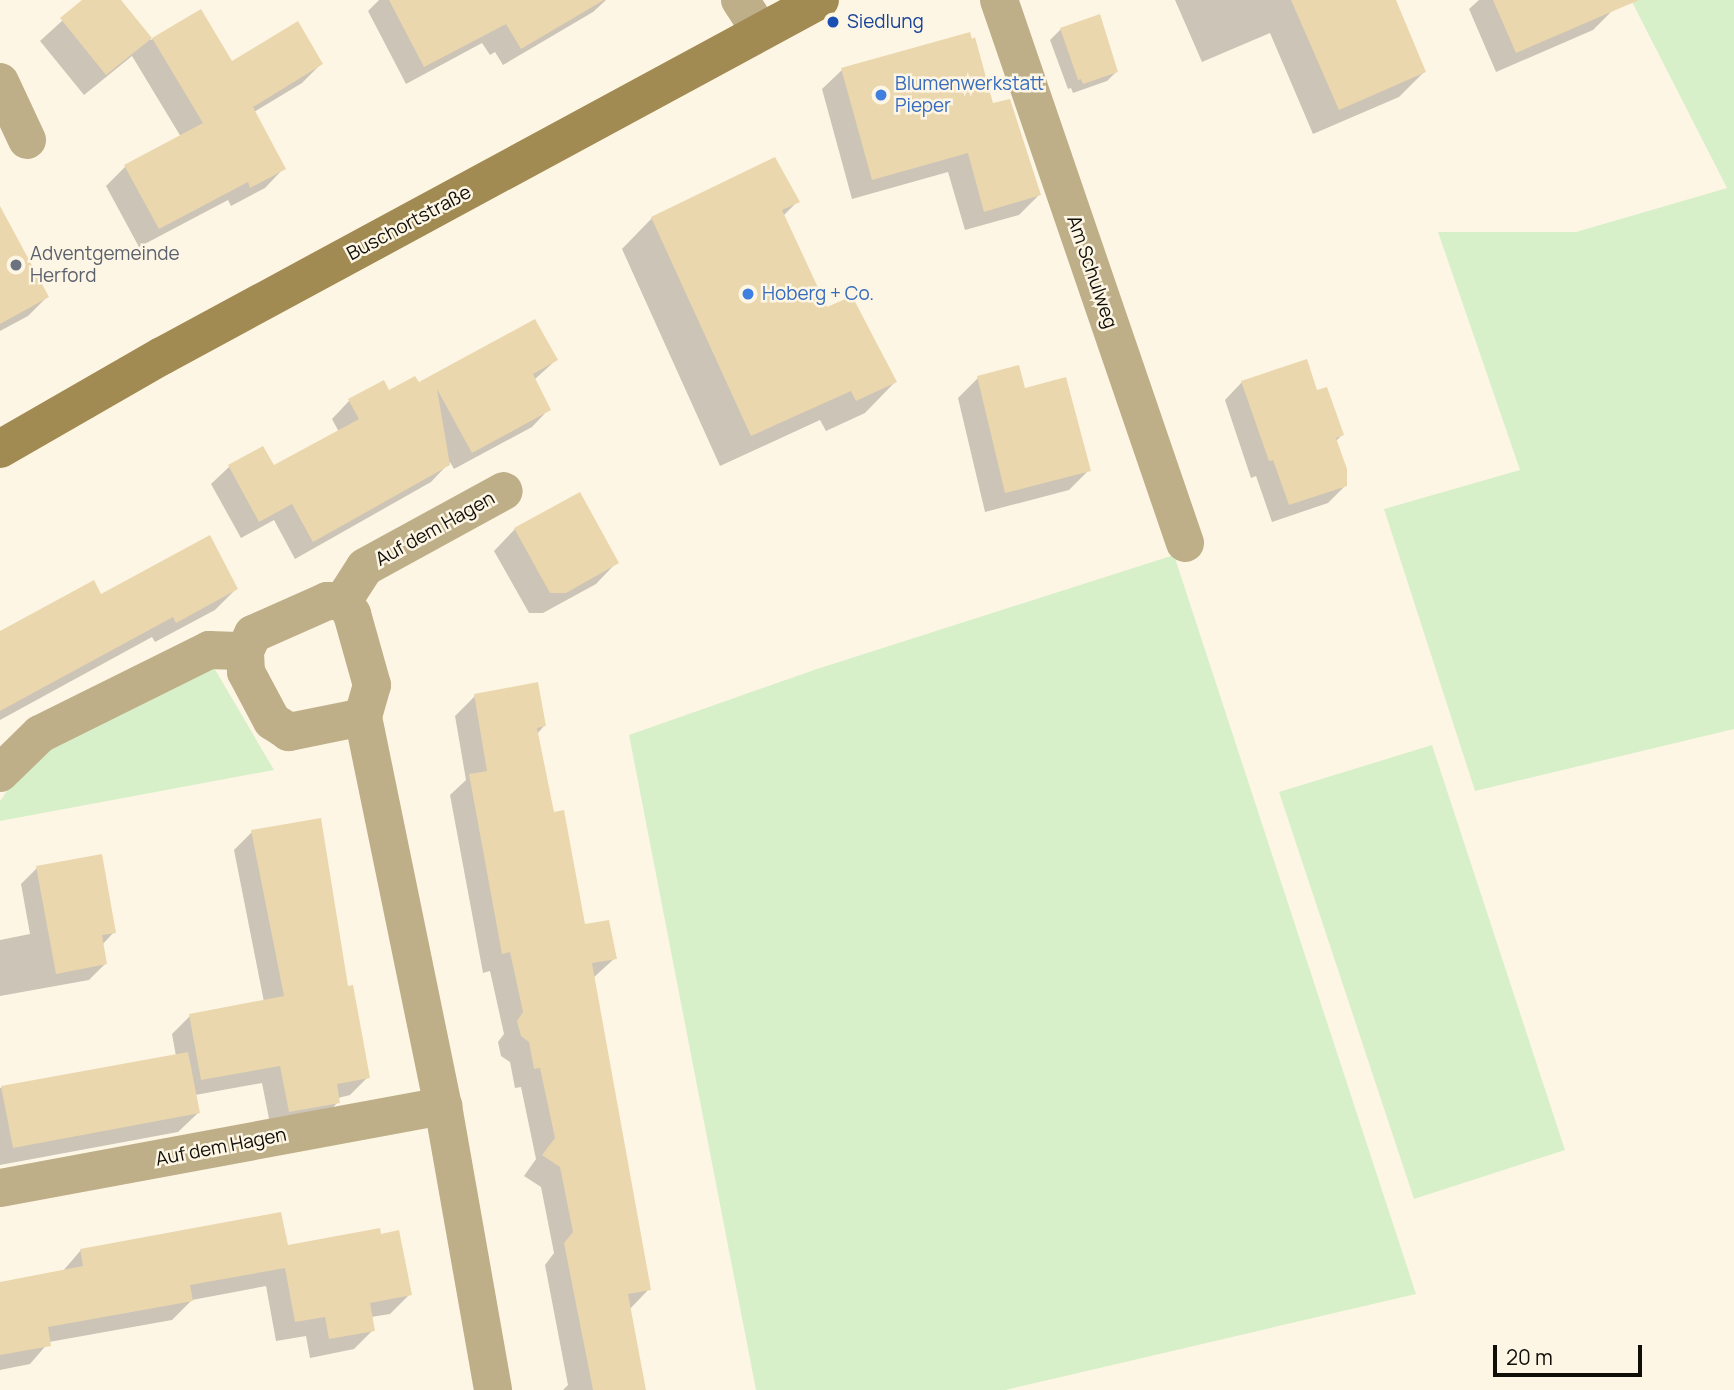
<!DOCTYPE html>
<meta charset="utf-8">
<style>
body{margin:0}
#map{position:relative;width:1734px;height:1390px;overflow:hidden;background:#fef6e5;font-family:Manrope,sans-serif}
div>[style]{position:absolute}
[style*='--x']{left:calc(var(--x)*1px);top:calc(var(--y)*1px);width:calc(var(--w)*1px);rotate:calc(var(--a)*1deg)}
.green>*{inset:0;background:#d8f0c9}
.shadow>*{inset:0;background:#0003}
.building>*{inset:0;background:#ebd7ad}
.minor>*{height:38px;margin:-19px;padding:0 19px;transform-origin:19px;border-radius:19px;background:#beaf89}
.secondary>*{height:38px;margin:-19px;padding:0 19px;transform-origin:19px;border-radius:19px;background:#a28b52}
.dots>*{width:19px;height:19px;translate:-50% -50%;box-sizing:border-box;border:4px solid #fef6e5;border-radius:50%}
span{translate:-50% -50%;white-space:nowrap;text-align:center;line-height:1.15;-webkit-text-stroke:5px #fef6e5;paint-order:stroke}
.transit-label{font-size:19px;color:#164399}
.left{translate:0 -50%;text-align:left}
.shop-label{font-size:19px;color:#366cbe}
.street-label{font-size:19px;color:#100e08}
.worship-label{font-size:19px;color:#5b616d}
.scale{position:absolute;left:1493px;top:1345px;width:149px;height:32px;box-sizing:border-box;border:4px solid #100e08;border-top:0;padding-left:9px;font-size:21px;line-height:24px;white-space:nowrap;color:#100e08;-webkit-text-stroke:5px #fef6e5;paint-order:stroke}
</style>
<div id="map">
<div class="green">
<i style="clip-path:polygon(1631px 0,1734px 0,1734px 729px,1475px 791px,1384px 509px,1520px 470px,1438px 232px,1576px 232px,1727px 188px)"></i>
<i style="clip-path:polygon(1174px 555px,1416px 1294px,1005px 1390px,756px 1390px,629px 735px,817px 669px)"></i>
<i style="clip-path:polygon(213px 666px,274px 770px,0 821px,0 801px,16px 778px,52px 744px)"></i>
<i style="clip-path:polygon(1432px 745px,1565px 1150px,1414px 1199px,1279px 792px)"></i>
</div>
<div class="shadow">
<i style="clip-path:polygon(85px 0,119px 0,151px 40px,200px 11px,231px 63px,321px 64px,302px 83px,254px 112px,284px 168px,265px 188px,231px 206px,228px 200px,139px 247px,106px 186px,125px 167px,181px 137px,132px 56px,84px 95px,40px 41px)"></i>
<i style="clip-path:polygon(379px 0,606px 0,593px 12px,503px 65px,495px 52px,490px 55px,482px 43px,406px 84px,368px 11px)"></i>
<i style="clip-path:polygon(1175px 0,1394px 0,1424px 72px,1399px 97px,1313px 134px,1270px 33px,1202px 62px)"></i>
<i style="clip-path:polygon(1479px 0,1608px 0,1613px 10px,1593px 30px,1496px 72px,1469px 9px)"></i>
<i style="clip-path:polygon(1061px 29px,1117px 71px,1107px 81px,1073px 93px,1071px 88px,1068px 89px,1050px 40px)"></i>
<i style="clip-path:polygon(842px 70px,992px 105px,1039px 195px,1019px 215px,965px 230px,948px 172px,852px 199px,822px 89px)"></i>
<i style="clip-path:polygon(798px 201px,783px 216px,826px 309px,895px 382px,865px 413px,826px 431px,820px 420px,720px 466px,622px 249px,652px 218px)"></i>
<i style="clip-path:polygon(0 235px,47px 297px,28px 316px,0 331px)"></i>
<i style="clip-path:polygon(556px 360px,534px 380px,549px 409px,532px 427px,454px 469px,450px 462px,431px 482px,295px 559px,274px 520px,241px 538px,211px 484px,229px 467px,273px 468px,339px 432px,332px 419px,349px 401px,418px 385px)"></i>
<i style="clip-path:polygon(978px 378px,1089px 470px,1069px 490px,985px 512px,958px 398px)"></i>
<i style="clip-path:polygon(1242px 382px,1316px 393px,1342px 435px,1336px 441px,1346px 485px,1328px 503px,1272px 522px,1256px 476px,1251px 478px,1225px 400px)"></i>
<i style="clip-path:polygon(515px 529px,617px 562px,596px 584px,543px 613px,529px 613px,494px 551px)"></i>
<i style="clip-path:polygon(236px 589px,215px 610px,155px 642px,152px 637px,0 720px,0 634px,101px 597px)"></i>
<i style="clip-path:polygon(475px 696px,544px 726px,537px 734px,552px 814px,583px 927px,615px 958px,593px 978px,649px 1289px,629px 1310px,644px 1390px,563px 1390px,568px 1385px,545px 1265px,554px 1253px,541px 1187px,524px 1176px,536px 1159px,521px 1087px,515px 1088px,510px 1062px,501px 1056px,498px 1042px,504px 1034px,490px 971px,483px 973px,450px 795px,466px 780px,455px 716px)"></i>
<i style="clip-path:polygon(252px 832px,346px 988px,368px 1077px,350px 1095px,338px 1098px,338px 1102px,321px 1120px,271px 1129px,262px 1083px,195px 1095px,198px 1113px,178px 1132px,0 1165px,0 1088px,176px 1056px,172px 1034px,190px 1016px,264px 1002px,234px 850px)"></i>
<i style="clip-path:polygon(37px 868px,114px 932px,102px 945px,105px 964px,89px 980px,0 996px,0 940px,30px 934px,21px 884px)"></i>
<i style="clip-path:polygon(286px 1247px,410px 1294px,390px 1314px,371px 1317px,373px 1330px,354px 1349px,310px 1358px,306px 1336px,276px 1341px,266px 1286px,192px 1300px,172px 1320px,49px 1342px,30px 1364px,0 1370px,0 1284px,62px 1272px,81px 1250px)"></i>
</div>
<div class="building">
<i style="clip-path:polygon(82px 0,121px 0,152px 38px,106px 75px,60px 18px)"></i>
<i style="clip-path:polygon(389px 0,604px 0,521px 49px,506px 24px,424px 67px)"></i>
<i style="clip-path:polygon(1291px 0,1396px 0,1426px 72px,1339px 110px)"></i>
<i style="clip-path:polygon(1493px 0,1639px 0,1516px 53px)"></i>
<i style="clip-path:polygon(201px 9px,232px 61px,298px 21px,323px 64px,253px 107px,286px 169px,250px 188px,248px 182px,159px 229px,124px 165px,203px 123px,152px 38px)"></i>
<i style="clip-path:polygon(1100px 14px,1118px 72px,1083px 84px,1081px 79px,1078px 80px,1060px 28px)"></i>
<i style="clip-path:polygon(970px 32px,972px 39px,975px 37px,993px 103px,1010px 99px,1041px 195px,984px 212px,968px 153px,872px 180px,841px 68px)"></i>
<i style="clip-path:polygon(775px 157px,800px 202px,782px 210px,827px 307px,852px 296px,897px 382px,856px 401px,851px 391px,751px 436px,651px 217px)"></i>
<i style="clip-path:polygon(0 206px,49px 297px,0 324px)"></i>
<i style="clip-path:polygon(535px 319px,558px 360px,533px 374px,551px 410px,472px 453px,437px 389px,450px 465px,313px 542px,292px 504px,259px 522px,228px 465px,263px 446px,274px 465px,359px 419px,348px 399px,384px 380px,389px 390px,415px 376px,419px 382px)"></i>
<i style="clip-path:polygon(1307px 359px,1317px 390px,1327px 387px,1344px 435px,1336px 438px,1347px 469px,1347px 486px,1289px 505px,1273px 460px,1269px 461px,1241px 381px)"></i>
<i style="clip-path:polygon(1019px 365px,1025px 388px,1066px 377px,1091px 471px,1005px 493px,977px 376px)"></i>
<i style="clip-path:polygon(580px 492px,619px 563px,566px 593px,550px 593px,514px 528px)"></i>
<i style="clip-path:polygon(210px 535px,238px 589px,176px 623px,173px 617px,0 711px,0 631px,94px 580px,101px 594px)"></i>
<i style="clip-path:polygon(538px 682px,546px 726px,537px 728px,554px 812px,564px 810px,585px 924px,609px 920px,617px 959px,592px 963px,651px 1290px,628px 1294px,646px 1390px,593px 1390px,564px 1243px,573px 1232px,560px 1167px,542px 1155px,555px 1138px,540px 1068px,534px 1069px,529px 1042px,521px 1036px,517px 1021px,523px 1012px,510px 952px,502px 954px,469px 774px,487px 771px,474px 694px)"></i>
<i style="clip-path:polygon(321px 818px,348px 986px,353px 985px,370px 1078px,337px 1084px,340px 1103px,289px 1112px,280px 1066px,201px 1080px,189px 1014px,284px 996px,251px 830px)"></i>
<i style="clip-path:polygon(102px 854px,116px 933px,102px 935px,107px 964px,56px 974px,36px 866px)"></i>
<i style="clip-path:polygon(188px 1052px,200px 1113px,13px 1148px,1px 1086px)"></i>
<i style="clip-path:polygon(281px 1212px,288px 1245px,380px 1228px,381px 1234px,399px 1230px,412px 1295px,370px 1303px,375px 1331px,329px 1339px,325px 1317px,295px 1322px,285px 1268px,190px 1285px,193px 1301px,48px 1327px,51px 1346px,0 1355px,0 1282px,83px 1266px,80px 1249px)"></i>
</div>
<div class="minor">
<i style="--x:740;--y:0;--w:38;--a:57"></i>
<i style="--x:999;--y:0;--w:574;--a:71.09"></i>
<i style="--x:0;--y:82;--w:64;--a:65"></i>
<i style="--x:327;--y:601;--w:16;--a:0"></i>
<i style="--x:343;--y:601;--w:16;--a:55"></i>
<i style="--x:352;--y:614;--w:74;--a:74.3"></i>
<i style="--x:372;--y:685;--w:33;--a:106"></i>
<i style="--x:363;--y:717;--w:76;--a:168.5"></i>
<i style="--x:289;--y:732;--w:20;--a:-147"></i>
<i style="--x:272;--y:721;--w:55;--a:-118"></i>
<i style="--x:246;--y:672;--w:21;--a:-93"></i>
<i style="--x:245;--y:651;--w:19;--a:-65"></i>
<i style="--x:253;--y:634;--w:81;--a:-24"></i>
<i style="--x:343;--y:601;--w:40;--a:-57.1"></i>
<i style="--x:365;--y:567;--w:158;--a:-28.7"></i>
<i style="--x:363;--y:717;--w:397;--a:78.4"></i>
<i style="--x:443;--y:1106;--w:288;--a:80"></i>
<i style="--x:0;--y:773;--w:56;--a:-44.3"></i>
<i style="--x:40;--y:734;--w:189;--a:-26.4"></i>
<i style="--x:209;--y:650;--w:36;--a:2"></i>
<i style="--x:0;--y:1188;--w:451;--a:-10.5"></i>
</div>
<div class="secondary">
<i style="--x:0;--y:449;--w:187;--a:-29.9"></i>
<i style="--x:162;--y:356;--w:748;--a:-28.41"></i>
</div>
<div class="dots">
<i style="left:833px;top:22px;background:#1a4fb4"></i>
<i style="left:881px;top:95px;background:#3f7fe0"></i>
<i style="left:16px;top:265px;background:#6b7280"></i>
<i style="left:748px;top:294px;background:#3f7fe0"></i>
</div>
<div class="transit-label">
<span class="left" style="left:847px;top:22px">Siedlung</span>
</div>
<div class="shop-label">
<span class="left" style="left:895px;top:95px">Blumenwerkstatt<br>Pieper</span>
<span class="left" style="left:762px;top:294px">Hoberg + Co.</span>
</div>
<div class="street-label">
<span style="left:409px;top:223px;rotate:-28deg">Buschortstraße</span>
<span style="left:1092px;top:272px;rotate:71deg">Am Schulweg</span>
<span style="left:435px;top:529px;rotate:-29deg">Auf dem Hagen</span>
<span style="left:221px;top:1147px;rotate:-11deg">Auf dem Hagen</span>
</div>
<div class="worship-label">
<span class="left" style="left:30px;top:265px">Adventgemeinde<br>Herford</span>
</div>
<div class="scale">20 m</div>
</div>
